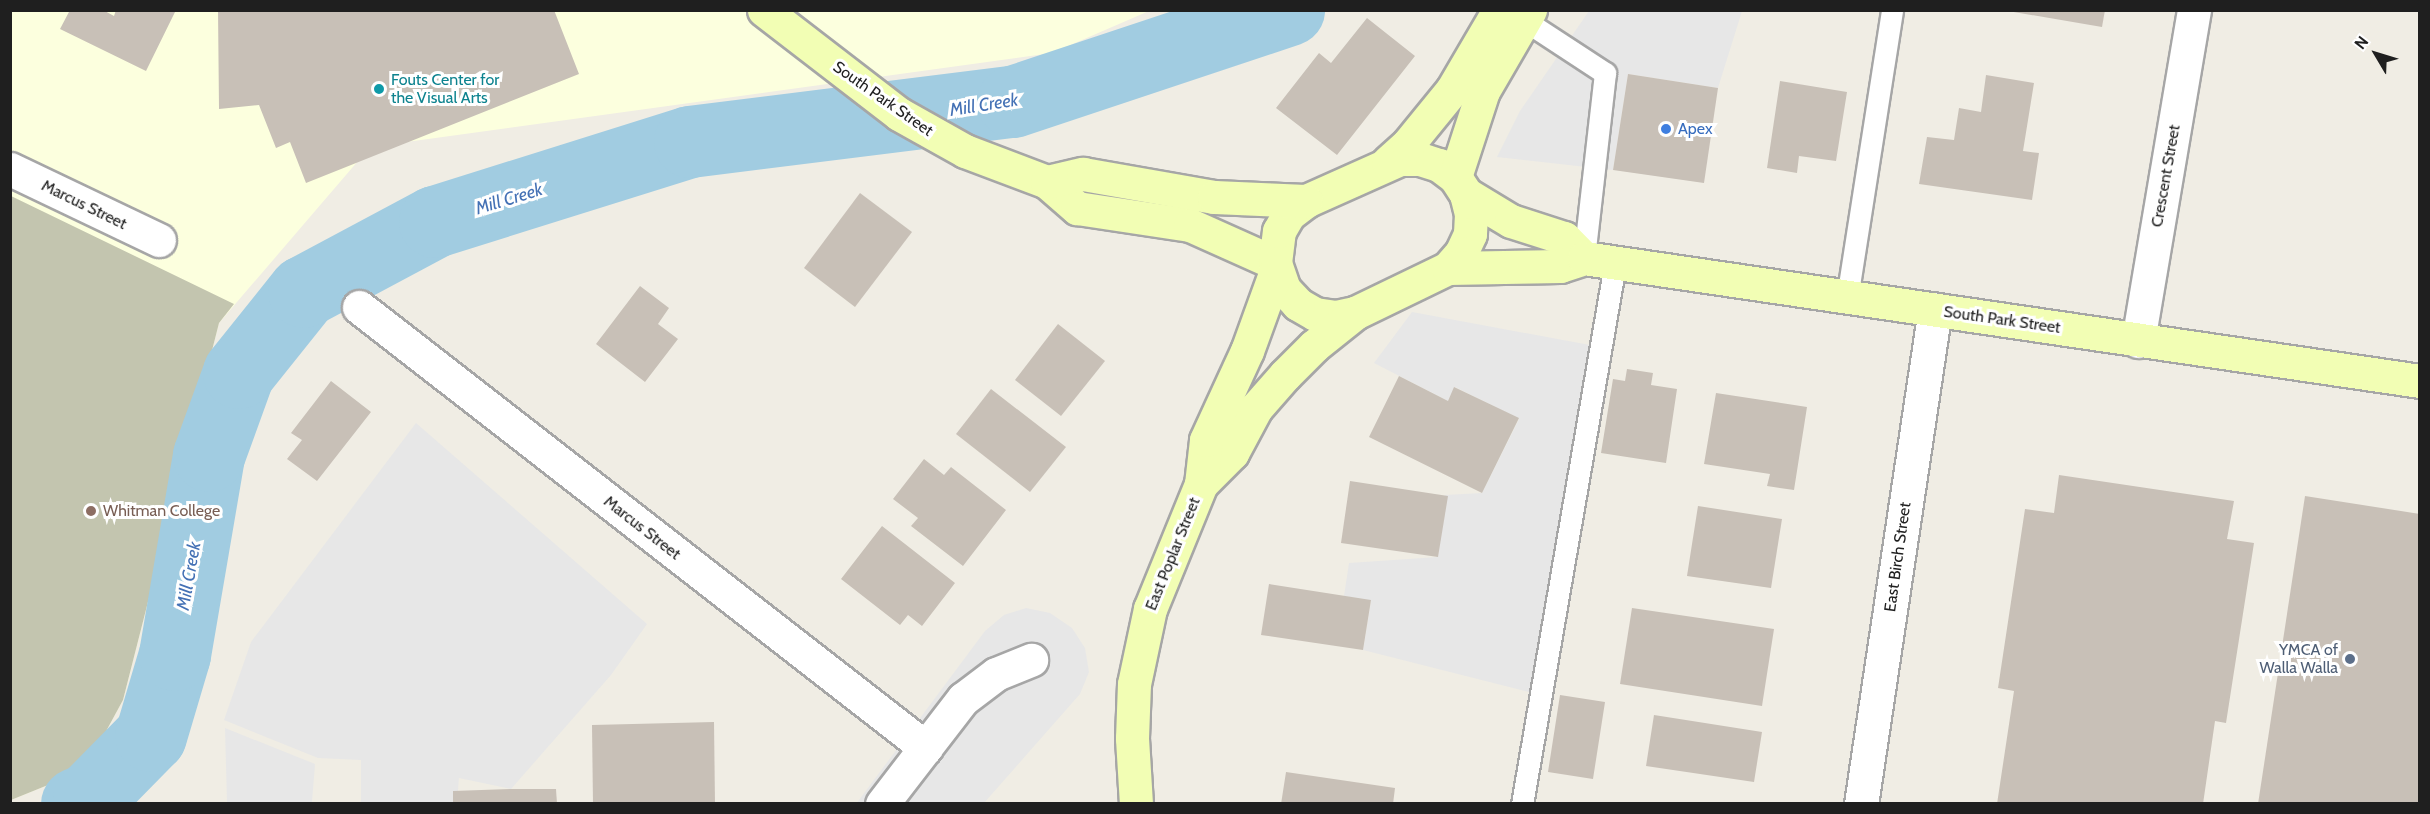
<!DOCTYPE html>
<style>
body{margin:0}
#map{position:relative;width:2430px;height:814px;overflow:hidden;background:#f0ede4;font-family:Cabin,sans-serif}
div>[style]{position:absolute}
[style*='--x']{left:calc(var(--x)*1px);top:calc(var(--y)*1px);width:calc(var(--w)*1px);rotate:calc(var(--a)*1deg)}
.education>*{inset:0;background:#fcffde}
.construction>*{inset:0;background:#c3c5af}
.parking>*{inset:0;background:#e7e7e7}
.river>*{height:72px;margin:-36px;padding:0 36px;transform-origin:36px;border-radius:36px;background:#a1cce1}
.building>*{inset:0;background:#c8c0b7}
.roads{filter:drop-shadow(2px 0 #a6a6a6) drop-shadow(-2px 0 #a6a6a6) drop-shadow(0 2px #a6a6a6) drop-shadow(0 -2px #a6a6a6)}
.lane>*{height:21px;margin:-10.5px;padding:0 10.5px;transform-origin:10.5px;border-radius:10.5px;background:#fff}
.street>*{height:33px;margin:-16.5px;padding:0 16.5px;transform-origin:16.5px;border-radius:16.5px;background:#fff}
.secondary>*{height:33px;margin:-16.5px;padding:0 16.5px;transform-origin:16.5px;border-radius:16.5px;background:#f2feb4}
.dots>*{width:16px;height:16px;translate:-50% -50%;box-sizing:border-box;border:3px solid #fff;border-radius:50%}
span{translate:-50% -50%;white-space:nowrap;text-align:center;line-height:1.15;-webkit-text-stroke:6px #fff;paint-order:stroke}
.culture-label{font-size:16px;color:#0d838f}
.left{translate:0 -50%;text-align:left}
.street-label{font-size:16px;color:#1f1f1f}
.shop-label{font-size:16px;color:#366cbe}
.education-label{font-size:16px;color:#785e54}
.service-label{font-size:16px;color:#4e5e75}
.right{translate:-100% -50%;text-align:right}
.water-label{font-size:18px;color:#4471b5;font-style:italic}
.frame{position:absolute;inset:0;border:12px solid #1f1f1f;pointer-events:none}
.north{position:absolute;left:2346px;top:24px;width:60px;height:60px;-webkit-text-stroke:4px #fff;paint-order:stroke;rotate:308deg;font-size:16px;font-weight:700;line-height:24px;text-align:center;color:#1f1f1f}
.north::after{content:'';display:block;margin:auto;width:21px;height:27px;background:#1f1f1f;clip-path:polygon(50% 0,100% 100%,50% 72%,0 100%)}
</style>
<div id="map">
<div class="education">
<i style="clip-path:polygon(11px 11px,1149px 11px,1052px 53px,370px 147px,219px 323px,123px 700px,85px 770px,11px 800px)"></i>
</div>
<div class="construction">
<i style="clip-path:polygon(11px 196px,234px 304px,219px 323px,123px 700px,85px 770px,11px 800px)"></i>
</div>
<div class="parking">
<i style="clip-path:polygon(1589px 11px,1742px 11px,1718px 88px,1628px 74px,1613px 170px,1497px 157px,1520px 111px)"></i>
<i style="clip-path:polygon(1412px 312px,1606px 348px,1537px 694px,1363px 650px,1371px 601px,1344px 596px,1349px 563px,1438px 557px,1445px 495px,1482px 493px,1519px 419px,1455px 387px,1448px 401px,1374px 363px)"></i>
<i style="clip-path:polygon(416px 423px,647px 624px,611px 675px,511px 789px,459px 778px,457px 803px,361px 803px,361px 760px,318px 758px,224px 720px,251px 642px)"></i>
<i style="clip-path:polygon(1026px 608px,1050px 613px,1072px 628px,1085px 648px,1089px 672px,1080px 694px,984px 803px,856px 804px,985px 631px,1004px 615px)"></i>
<i style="clip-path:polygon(225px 728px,315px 764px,312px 802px,354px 803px,227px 803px)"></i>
</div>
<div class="river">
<i style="--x:77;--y:804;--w:13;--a:-23"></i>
<i style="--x:89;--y:799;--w:88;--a:-45.5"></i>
<i style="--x:151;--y:736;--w:84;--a:-73.5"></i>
<i style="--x:175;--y:655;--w:202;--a:-80.3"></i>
<i style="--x:209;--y:456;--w:88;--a:-70.1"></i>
<i style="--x:239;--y:373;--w:104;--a:-51.3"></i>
<i style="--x:304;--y:292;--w:149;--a:-28.1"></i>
<i style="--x:435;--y:222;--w:267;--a:-17.4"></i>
<i style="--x:690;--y:142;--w:325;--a:-7.1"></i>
<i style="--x:1013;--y:102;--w:291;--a:-18.4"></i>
</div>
<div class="building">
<i style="clip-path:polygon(70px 10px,103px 10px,114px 16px,116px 10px,176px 10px,146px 71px,60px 29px)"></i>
<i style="clip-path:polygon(218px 10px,554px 10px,579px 74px,306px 183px,290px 142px,276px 148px,259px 105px,219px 109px)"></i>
<i style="clip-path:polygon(2002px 10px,2105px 10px,2102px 27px)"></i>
<i style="clip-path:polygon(1367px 18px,1415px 56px,1337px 155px,1276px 108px,1319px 53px,1331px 63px)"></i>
<i style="clip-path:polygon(1628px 74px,1718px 88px,1704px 183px,1613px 170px)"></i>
<i style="clip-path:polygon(1986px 75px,2034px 83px,2023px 151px,2039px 153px,2032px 200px,1919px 184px,1927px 137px,1954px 140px,1959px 108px,1981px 112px)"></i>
<i style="clip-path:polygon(1780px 81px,1847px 92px,1836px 161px,1799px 156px,1797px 173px,1767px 168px)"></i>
<i style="clip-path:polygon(860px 193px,912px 232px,855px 307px,804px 268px)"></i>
<i style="clip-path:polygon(640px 286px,669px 308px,658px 324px,678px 339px,645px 382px,596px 344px)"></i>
<i style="clip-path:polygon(1058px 324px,1105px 361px,1061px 416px,1015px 380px)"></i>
<i style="clip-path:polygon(1627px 369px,1653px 373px,1651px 385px,1677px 389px,1666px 463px,1601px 453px,1613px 379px,1625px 381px)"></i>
<i style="clip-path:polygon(1399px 376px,1448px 401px,1454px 387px,1519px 418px,1482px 493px,1369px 437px)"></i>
<i style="clip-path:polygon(331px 381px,371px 412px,317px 481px,287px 459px,302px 440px,291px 433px)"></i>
<i style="clip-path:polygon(991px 389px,1066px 447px,1030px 492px,956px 434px)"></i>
<i style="clip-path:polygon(1716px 393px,1807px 407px,1794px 490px,1767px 486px,1770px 474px,1704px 464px)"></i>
<i style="clip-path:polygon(924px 459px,944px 475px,951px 467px,1006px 510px,963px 566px,911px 526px,918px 518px,893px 499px)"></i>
<i style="clip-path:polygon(2059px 475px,2234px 501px,2227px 539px,2254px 543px,2226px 723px,2215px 721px,2203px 804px,1997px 804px,2014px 691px,1998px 688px,2025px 509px,2054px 513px)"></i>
<i style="clip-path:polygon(1350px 481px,1448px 496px,1438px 557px,1341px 543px)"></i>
<i style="clip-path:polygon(2305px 496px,2420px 514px,2420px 804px,2258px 804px)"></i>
<i style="clip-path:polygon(1698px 506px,1782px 519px,1771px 588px,1687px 576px)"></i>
<i style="clip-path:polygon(882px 526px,955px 583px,922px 626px,908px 615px,900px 625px,841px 579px)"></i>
<i style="clip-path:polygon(1269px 584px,1371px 600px,1363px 650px,1261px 635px)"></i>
<i style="clip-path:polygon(1632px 608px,1774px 629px,1762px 706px,1620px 684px)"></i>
<i style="clip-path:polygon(1560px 695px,1605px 702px,1593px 779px,1548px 772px)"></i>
<i style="clip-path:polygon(1654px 715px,1762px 732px,1754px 782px,1646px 766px)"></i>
<i style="clip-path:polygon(714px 722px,715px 804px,593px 804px,592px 725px)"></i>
<i style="clip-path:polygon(1286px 772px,1395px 788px,1393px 804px,1281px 804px)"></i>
<i style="clip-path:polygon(511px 789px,556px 789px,557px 804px,453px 804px,453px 791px)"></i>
</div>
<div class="roads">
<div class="lane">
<i style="--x:1524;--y:20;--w:97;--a:33.2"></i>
<i style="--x:1605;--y:73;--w:186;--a:96.5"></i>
<i style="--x:1847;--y:298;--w:291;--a:-81.1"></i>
<i style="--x:1522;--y:804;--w:548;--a:-80.23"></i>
</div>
<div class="street">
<i style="--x:10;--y:169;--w:165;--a:25.5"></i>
<i style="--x:359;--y:307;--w:718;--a:37.87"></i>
<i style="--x:2138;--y:341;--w:336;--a:-80.4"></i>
<i style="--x:882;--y:804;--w:133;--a:-52.4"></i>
<i style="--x:963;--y:699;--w:41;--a:-37.1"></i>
<i style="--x:996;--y:674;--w:38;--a:-22"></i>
<i style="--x:1861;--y:804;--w:500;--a:-81.5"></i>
</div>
<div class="secondary">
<i style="--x:764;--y:10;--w:170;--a:37.6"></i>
<i style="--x:899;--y:114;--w:76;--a:29.3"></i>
<i style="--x:965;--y:151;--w:88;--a:20.7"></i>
<i style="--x:1047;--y:182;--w:40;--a:41"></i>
<i style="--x:1077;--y:208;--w:114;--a:8.6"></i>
<i style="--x:1190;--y:225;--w:93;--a:24.1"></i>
<i style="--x:1400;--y:159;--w:20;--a:0"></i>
<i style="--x:1420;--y:159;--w:20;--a:18"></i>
<i style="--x:1439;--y:165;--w:20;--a:37"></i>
<i style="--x:1455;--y:177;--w:20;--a:57"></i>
<i style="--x:1466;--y:194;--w:21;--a:76"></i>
<i style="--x:1471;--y:214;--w:20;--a:93"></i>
<i style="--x:1470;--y:234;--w:21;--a:115"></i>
<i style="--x:1461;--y:253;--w:20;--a:131"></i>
<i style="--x:1448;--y:268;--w:103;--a:154.2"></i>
<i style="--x:1355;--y:313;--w:19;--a:168"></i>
<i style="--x:1336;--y:317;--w:21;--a:-172"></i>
<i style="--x:1315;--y:314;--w:20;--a:-150"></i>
<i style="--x:1298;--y:304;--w:21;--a:-133"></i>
<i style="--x:1284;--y:289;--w:28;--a:-109"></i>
<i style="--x:1275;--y:263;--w:32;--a:-83"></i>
<i style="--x:1279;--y:231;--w:20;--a:-60"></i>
<i style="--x:1289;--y:214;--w:21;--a:-37"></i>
<i style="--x:1306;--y:201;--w:103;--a:-24.1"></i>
<i style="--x:1388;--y:162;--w:27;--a:-42"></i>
<i style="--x:1408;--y:144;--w:70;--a:-50.8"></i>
<i style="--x:1452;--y:90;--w:93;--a:-59.6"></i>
<i style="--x:1455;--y:177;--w:90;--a:-72"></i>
<i style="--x:1483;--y:91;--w:94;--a:-59.9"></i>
<i style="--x:1047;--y:182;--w:37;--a:-13"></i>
<i style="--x:1083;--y:174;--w:133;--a:10"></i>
<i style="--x:1214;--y:197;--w:92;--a:2.5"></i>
<i style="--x:1466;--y:194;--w:52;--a:31"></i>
<i style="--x:1511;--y:221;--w:56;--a:17.8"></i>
<i style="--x:1564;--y:238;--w:28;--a:45"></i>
<i style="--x:1448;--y:268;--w:112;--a:-1"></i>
<i style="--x:1560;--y:266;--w:25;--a:-18"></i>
<i style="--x:1584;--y:258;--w:845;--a:8.37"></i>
<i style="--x:1201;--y:484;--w:44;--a:-45"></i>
<i style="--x:1232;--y:453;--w:51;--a:-61.9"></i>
<i style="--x:1256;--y:408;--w:44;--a:-48.7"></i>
<i style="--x:1285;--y:375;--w:41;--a:-45"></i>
<i style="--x:1314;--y:346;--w:53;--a:-38.8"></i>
<i style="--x:1136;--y:804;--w:66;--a:-93.5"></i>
<i style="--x:1132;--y:738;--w:54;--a:-87.9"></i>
<i style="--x:1134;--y:684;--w:77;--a:-78"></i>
<i style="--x:1150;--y:609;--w:135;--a:-67.8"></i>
<i style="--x:1201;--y:484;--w:44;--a:-83.5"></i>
<i style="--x:1206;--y:440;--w:98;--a:-65.3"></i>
<i style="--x:1247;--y:351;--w:85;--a:-70.1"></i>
</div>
</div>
<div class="dots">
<i style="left:379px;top:89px;background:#0f9aa8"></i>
<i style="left:1666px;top:129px;background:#3f7fe0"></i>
<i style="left:91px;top:511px;background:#8d6e63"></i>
<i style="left:2350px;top:659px;background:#5c6f8a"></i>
</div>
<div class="culture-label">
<span class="left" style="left:391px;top:89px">Fouts Center for<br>the Visual Arts</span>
</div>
<div class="street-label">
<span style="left:883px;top:99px;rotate:35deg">South Park Street</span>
<span style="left:2166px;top:176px;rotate:-80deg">Crescent Street</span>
<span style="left:84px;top:205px;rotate:26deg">Marcus Street</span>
<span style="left:2002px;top:320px;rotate:8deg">South Park Street</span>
<span style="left:642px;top:528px;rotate:38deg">Marcus Street</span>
<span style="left:1173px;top:554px;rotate:-68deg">East Poplar Street</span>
<span style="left:1898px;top:557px;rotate:-82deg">East Birch Street</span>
</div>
<div class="shop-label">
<span class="left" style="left:1678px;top:129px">Apex</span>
</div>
<div class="education-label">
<span class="left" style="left:103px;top:511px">Whitman College</span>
</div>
<div class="service-label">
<span class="right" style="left:2338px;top:659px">YMCA of<br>Walla Walla</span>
</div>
<div class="water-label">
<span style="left:984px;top:105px;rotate:-9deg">Mill Creek</span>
<span style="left:509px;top:199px;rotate:-17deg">Mill Creek</span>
<span style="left:189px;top:576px;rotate:-80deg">Mill Creek</span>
</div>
<div class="frame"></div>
<div class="north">N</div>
</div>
